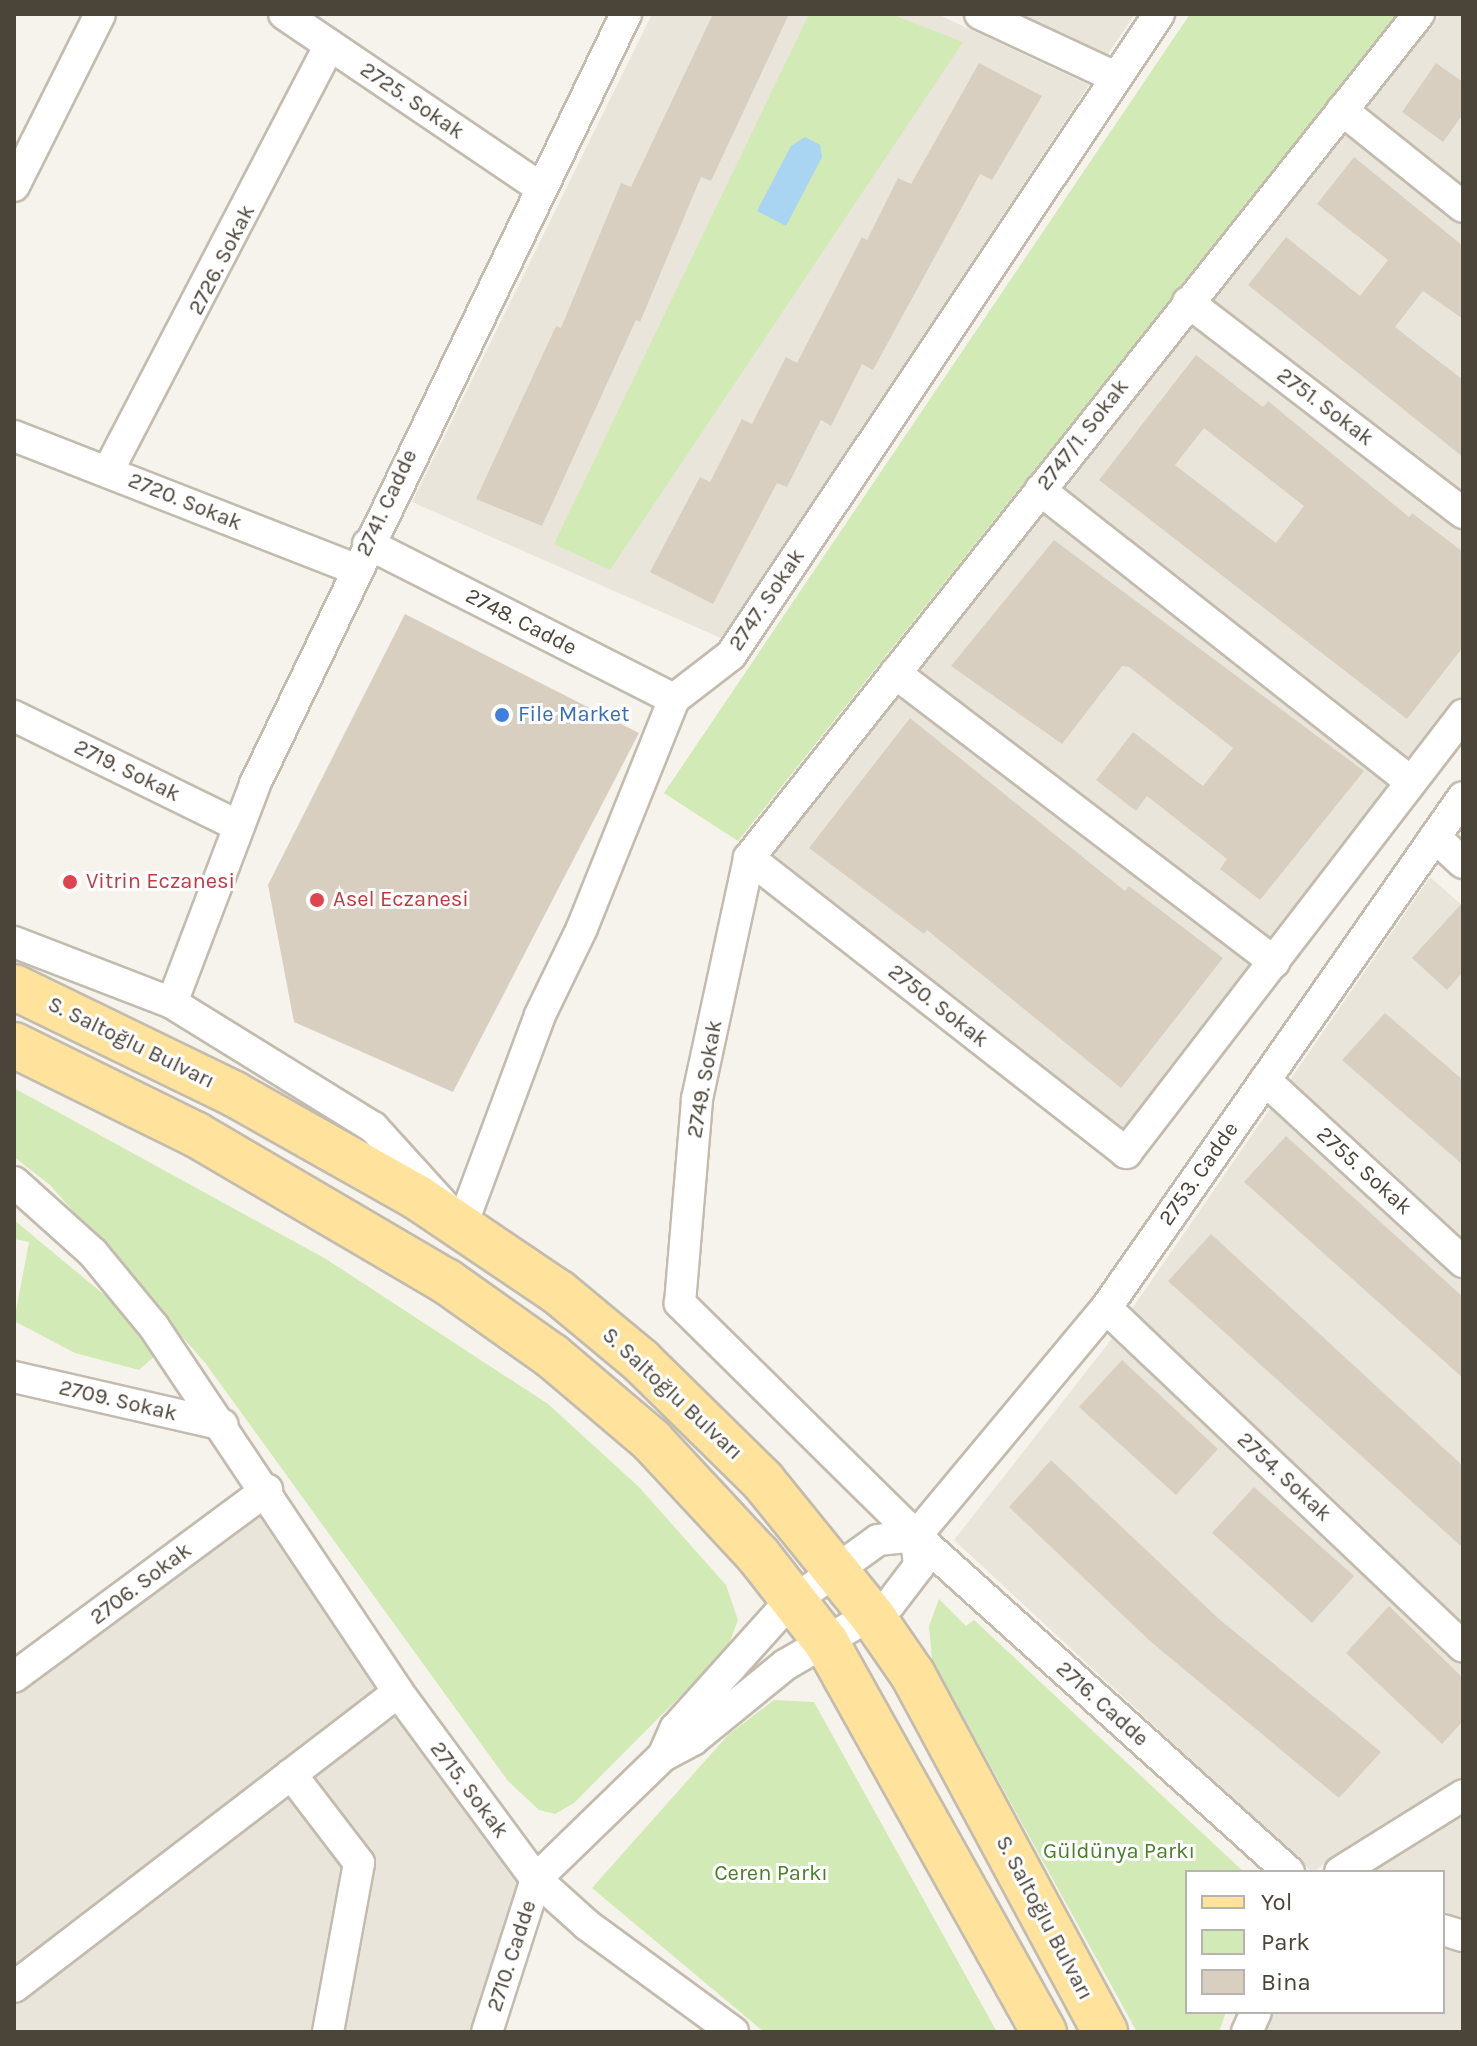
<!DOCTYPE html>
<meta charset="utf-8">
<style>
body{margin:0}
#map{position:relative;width:1477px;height:2046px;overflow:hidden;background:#f6f3ec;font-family:Karla,sans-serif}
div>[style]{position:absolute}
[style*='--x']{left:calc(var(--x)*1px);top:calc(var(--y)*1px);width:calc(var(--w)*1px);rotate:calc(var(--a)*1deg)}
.residential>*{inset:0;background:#eae5da}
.green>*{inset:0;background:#d2eab5}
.water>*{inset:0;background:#a9d4f2}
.building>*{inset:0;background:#d8cfc1}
.roads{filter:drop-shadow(2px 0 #c2bbae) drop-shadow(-2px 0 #c2bbae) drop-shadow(0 2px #c2bbae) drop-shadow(0 -2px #c2bbae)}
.street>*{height:30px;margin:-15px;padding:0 15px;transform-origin:15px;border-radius:15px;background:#fff}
.primary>*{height:44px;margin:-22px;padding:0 22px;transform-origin:22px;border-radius:22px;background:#ffe39c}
.dots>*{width:22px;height:22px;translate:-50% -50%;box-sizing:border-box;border:4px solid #fff;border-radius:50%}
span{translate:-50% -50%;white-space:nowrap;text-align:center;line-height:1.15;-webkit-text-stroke:6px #fff;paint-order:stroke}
.street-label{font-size:22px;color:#4b4439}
.shop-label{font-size:22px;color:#366cbe}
.left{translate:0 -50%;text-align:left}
.health-label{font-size:22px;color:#be3a42}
.park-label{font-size:22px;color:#4a7f2a}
.frame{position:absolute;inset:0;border:16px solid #4b4439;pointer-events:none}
.legend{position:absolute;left:1185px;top:1870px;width:260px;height:144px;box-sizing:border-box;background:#fff;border:2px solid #b7b4b0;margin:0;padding:10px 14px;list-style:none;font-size:24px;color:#4b4439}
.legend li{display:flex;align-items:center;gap:16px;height:40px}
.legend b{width:40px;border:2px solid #b7b4b0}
</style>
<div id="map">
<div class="residential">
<i style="clip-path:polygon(652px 14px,937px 14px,1089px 85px,723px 639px,412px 502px)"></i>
<i style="clip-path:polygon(1019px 14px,1135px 14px,1107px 55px)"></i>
<i style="clip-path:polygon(1441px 14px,1463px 14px,1463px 695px,1125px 1133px,773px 854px)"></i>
<i style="clip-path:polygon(1430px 877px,1463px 906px,1463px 1776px,1312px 1872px,954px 1540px,1107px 1345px)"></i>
<i style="clip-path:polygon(267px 1490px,536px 1879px,487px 2032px,14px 2032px,14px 1677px)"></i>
<i style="clip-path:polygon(1463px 1810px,1463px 2032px,1265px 2032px,1273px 2012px,1443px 2012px,1443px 1872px,1366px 1872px)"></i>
</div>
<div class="green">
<i style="clip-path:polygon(809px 14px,891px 14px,963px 42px,610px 570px,554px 544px)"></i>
<i style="clip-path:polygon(1190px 14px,1398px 14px,738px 841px,664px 793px)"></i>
<i style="clip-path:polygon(14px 1088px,326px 1259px,548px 1404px,639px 1487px,726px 1585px,738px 1620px,727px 1649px,574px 1803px,555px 1814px,539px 1810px,508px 1781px,206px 1364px,50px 1185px,14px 1157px)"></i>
<i style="clip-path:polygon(14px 1220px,137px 1322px,157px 1354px,139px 1370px,75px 1353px,14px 1321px,29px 1242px,14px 1239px)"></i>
<i style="clip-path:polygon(939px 1599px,966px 1626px,974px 1620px,1244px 1872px,1187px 1872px,1187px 2012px,1226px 2012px,1219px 2032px,1137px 2032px,932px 1660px,929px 1626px)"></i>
<i style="clip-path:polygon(774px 1700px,814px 1702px,997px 2032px,764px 2032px,592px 1888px,728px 1735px)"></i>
</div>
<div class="water">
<i style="clip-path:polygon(805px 137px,820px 145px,822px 157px,786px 226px,757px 211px,791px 146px)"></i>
</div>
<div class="building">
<i style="clip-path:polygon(713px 14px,789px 14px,711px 181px,701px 177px,640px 322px,636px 320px,542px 526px,476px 499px,556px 326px,561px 328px,621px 183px,631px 187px)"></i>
<i style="clip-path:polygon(979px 63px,1042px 96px,992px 180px,980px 174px,873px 370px,862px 364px,831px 426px,821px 420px,787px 487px,777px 483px,713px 604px,650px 572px,700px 477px,710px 482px,742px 419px,752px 424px,786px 357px,797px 363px,862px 237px,867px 240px,898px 178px,911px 184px)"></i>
<i style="clip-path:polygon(1436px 63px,1463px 82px,1463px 114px,1443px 142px,1402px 112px)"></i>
<i style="clip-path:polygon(1354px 157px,1463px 246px,1463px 319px,1423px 291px,1395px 327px,1463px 380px,1463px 457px,1248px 285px,1286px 237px,1360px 296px,1388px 260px,1317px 204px)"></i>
<i style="clip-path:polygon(evenodd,1196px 355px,1263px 407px,1268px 401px,1409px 517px,1412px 513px,1463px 552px,1463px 647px,1407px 719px,1099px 480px,1196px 355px,1204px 428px,1304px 506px,1276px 543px,1175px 465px,1204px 428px)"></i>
<i style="clip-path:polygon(1054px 540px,1364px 771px,1260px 900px,1220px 869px,1227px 859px,1147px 796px,1136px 811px,1096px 780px,1133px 732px,1203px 786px,1233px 748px,1129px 667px,1122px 666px,1062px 744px,951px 666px)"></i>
<i style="clip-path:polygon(405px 614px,639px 733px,453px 1092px,294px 1022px,268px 885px)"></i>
<i style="clip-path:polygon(910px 718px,1125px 891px,1129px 886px,1223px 958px,1121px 1088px,927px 930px,924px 934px,809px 848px)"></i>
<i style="clip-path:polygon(1463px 902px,1463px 972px,1447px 990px,1412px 958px)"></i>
<i style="clip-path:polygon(1385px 1013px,1463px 1080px,1463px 1165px,1342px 1060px)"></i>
<i style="clip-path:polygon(1286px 1136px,1463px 1297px,1463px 1378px,1244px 1182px)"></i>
<i style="clip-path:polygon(1211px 1234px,1463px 1466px,1463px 1548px,1168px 1281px)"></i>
<i style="clip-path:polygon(1122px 1360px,1218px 1449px,1176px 1495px,1079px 1407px)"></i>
<i style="clip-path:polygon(1051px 1460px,1219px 1619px,1381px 1752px,1339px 1798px,1150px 1641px,1009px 1507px)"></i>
<i style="clip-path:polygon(1254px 1487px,1354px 1576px,1312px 1623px,1212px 1533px)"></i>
<i style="clip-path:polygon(1389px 1606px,1463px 1678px,1463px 1721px,1442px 1744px,1346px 1653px)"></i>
</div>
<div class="roads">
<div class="street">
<i style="--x:284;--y:14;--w:309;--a:34.1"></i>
<i style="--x:980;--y:14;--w:147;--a:25"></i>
<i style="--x:1342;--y:110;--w:155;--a:38.7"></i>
<i style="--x:14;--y:186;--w:192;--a:-63.4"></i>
<i style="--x:1188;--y:302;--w:347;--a:37.5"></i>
<i style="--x:14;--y:436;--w:367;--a:21.3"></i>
<i style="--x:108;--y:471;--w:480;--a:-62.5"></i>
<i style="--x:1040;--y:490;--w:472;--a:38.2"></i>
<i style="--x:368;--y:544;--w:343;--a:26.9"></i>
<i style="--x:895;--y:673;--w:477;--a:37.3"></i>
<i style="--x:14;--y:716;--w:250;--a:26.1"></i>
<i style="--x:1435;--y:837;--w:38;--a:43"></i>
<i style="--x:749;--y:858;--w:479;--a:38"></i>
<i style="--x:1126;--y:1153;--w:553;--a:-52.43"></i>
<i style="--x:14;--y:942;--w:169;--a:21.1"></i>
<i style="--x:172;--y:1003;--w:236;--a:31.7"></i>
<i style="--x:373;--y:1127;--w:132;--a:47.8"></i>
<i style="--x:462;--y:1225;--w:224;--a:-69.6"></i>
<i style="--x:540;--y:1015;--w:97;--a:-64.2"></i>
<i style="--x:582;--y:928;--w:247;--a:-68.1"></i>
<i style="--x:674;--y:699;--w:72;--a:-37.7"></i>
<i style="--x:731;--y:655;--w:771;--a:-56.27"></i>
<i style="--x:172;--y:1003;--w:234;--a:-69.2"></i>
<i style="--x:255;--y:784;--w:855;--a:-64.27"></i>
<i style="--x:1265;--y:1080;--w:269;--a:42.6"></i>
<i style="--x:14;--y:1182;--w:106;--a:41.9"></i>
<i style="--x:93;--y:1253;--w:96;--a:50.5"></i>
<i style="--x:154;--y:1327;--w:439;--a:56.2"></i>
<i style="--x:398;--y:1692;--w:232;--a:53.6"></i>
<i style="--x:536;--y:1879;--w:69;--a:42"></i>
<i style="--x:587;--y:1925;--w:181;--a:36.2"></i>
<i style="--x:1106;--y:1308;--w:492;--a:43.5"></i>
<i style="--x:14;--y:1377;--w:214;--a:12.9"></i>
<i style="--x:916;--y:1536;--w:297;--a:-50.2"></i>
<i style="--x:1106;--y:1308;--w:623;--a:-55.06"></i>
<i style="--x:14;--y:1677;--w:315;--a:-36.5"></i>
<i style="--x:663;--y:1756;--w:30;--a:-66"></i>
<i style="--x:675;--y:1729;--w:163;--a:-48"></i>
<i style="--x:784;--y:1608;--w:116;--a:-35.9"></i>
<i style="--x:878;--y:1540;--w:38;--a:-6"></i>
<i style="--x:291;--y:1774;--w:112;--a:52.6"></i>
<i style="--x:359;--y:1863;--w:172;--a:100.4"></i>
<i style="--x:1289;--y:1872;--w:502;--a:-137.99"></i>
<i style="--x:916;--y:1536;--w:332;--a:-135.4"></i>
<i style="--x:680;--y:1303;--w:205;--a:-85.2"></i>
<i style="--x:697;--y:1099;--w:247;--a:-77.8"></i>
<i style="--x:749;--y:858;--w:1078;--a:-51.56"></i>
<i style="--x:1340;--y:1872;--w:145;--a:-32"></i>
<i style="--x:1443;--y:1930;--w:21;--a:17"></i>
<i style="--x:14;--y:1987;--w:484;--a:-37.5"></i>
<i style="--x:487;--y:2032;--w:161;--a:-72.2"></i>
<i style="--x:536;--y:1879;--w:177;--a:-44.1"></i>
<i style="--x:663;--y:1756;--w:34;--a:-28"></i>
<i style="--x:693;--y:1740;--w:119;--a:-39.2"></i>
<i style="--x:785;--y:1665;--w:121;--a:-30.2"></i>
<i style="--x:890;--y:1604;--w:48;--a:-52.7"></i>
<i style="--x:919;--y:1566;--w:30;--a:-96"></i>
<i style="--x:1247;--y:2032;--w:22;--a:-66"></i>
</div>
<div class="primary">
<i style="--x:14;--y:987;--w:245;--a:25.9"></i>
<i style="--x:234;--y:1094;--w:210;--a:29.4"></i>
<i style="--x:417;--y:1197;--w:170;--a:34"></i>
<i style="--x:558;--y:1292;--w:108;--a:39.7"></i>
<i style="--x:641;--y:1361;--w:171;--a:44.5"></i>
<i style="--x:763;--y:1481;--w:175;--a:51"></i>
<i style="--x:873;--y:1617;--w:70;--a:55.4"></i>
<i style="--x:913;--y:1675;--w:405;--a:61.7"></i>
<i style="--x:14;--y:1045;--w:202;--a:26.2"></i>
<i style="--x:195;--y:1134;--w:291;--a:30.4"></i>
<i style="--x:446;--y:1281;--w:130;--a:35.3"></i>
<i style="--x:552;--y:1356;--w:130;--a:40.3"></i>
<i style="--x:651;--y:1440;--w:157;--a:47.1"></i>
<i style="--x:758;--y:1555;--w:110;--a:52"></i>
<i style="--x:826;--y:1642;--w:447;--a:60.8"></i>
</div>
</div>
<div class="dots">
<i style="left:502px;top:715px;background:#3f7fe0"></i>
<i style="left:70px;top:882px;background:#e0444e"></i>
<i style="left:317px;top:900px;background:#e0444e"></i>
</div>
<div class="street-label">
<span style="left:412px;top:101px;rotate:34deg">2725. Sokak</span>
<span style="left:222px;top:260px;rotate:-63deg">2726. Sokak</span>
<span style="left:1325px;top:407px;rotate:37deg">2751. Sokak</span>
<span style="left:1083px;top:435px;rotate:-52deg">2747/1. Sokak</span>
<span style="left:185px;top:502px;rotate:22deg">2720. Sokak</span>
<span style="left:387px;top:503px;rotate:-65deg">2741. Cadde</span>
<span style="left:767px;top:600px;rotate:-56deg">2747. Sokak</span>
<span style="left:521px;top:622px;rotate:27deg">2748. Cadde</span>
<span style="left:127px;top:771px;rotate:26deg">2719. Sokak</span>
<span style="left:938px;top:1006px;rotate:38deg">2750. Sokak</span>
<span style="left:131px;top:1043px;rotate:26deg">S. Saltoğlu Bulvarı</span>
<span style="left:705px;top:1079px;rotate:-80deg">2749. Sokak</span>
<span style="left:1364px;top:1171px;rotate:42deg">2755. Sokak</span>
<span style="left:1199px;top:1174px;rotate:-55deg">2753. Cadde</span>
<span style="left:672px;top:1394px;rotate:43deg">S. Saltoğlu Bulvarı</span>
<span style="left:118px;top:1401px;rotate:13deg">2709. Sokak</span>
<span style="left:1284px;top:1477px;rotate:43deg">2754. Sokak</span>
<span style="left:141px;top:1584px;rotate:-37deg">2706. Sokak</span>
<span style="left:1102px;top:1704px;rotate:42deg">2716. Cadde</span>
<span style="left:469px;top:1790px;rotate:53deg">2715. Sokak</span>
<span style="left:1044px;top:1918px;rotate:62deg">S. Saltoğlu Bulvarı</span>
<span style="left:512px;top:1956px;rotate:-72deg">2710. Cadde</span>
</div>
<div class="shop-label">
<span class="left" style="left:518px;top:715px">File Market</span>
</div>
<div class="health-label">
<span class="left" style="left:86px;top:882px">Vitrin Eczanesi</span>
<span class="left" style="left:333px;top:900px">Asel Eczanesi</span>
</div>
<div class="park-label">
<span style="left:1119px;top:1852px">Güldünya Parkı</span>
<span style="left:771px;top:1874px">Ceren Parkı</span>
</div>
<div class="frame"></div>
<ul class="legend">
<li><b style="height:10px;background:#ffe39c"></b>Yol</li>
<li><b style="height:22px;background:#d2eab5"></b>Park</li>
<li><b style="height:22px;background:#d8cfc1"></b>Bina</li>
</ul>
</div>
